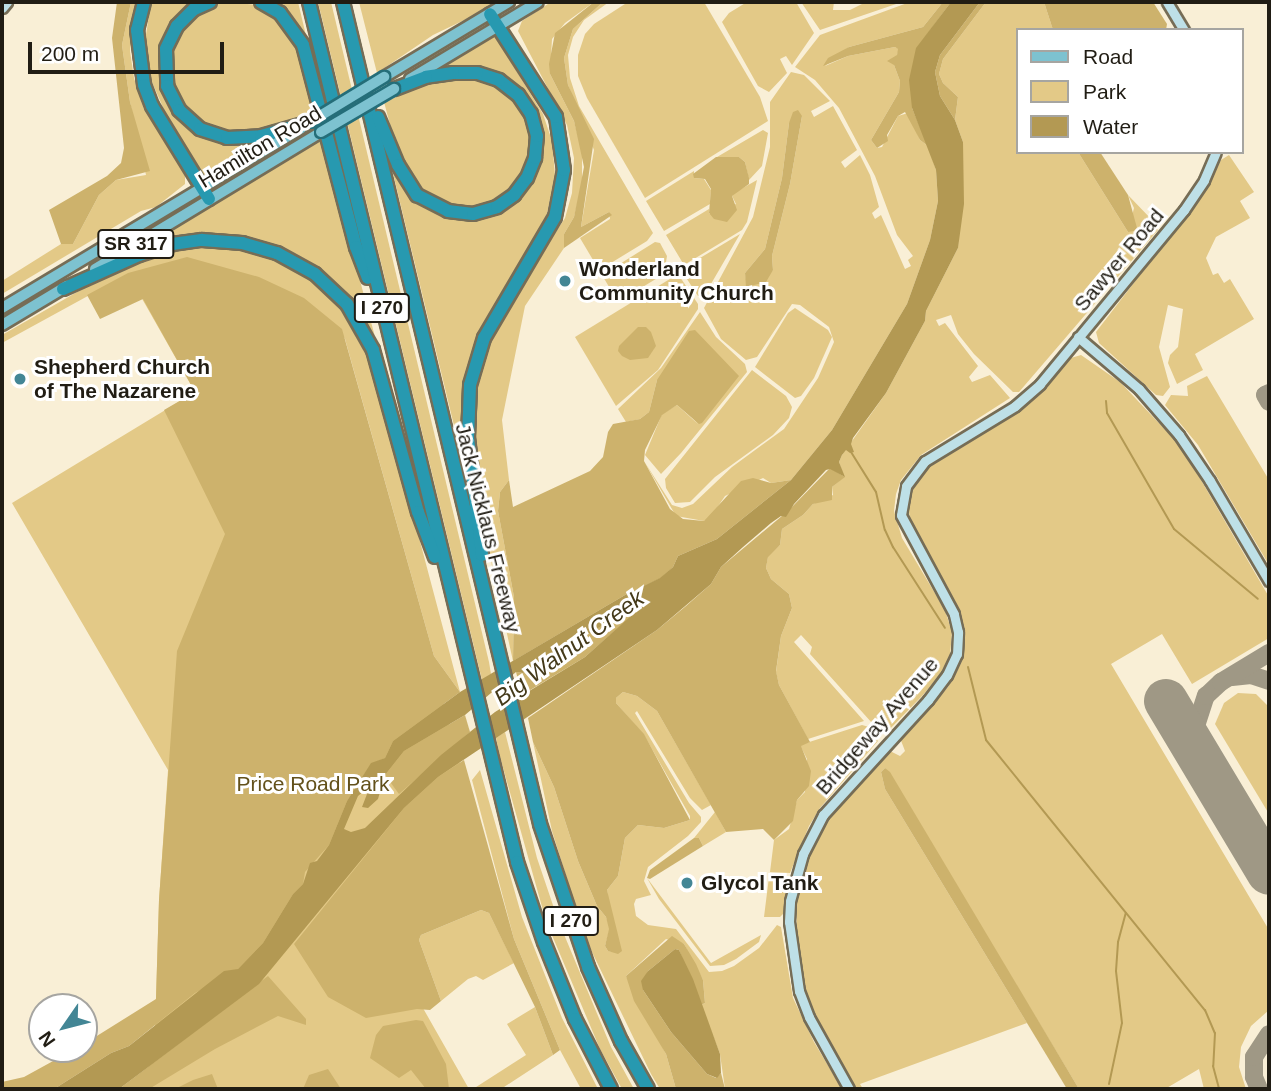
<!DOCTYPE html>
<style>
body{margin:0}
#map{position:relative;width:1271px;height:1091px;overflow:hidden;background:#f9efd6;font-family:Arial,sans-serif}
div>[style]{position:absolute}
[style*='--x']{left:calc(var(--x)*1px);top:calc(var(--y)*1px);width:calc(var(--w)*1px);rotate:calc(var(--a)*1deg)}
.green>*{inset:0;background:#e3c987}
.forest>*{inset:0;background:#cdb26c}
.water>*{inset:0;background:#b39953}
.stream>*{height:2px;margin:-1px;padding:0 1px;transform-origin:1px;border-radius:1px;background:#b39953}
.taxiway>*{height:18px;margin:-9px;padding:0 9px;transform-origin:9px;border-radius:9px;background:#9f9885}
.runway>*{height:44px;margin:-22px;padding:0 22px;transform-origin:22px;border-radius:22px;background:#9f9885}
.roads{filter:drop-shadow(2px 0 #766d56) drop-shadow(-2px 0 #766d56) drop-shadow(0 2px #766d56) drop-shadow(0 -2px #766d56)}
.secondary>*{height:9px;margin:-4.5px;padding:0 4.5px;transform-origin:4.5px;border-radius:4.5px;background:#bee0e7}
.primary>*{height:10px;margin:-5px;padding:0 5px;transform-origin:5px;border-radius:5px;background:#7dc2d0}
.highway>*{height:12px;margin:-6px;padding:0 6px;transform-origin:6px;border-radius:6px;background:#2799b0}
.bridges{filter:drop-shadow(2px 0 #256e79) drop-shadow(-2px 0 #256e79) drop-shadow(0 2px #256e79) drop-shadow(0 -2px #256e79)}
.primary-bridge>*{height:10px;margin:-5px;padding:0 5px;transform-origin:5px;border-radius:5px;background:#7dc2d0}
.dots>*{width:19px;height:19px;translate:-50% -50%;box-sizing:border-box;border:4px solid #fff;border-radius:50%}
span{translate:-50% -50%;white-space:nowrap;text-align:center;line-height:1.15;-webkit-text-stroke:6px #fff;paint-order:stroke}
.shield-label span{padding:2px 5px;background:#fff;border:2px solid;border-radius:5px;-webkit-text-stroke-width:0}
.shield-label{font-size:19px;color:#211d14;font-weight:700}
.street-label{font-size:21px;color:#211d14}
.poi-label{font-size:21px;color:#211d14;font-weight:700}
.left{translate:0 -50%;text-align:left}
.park-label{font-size:21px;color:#63511b}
.water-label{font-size:23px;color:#443919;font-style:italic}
.frame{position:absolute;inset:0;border:4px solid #211d14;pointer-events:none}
.legend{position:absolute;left:1016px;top:28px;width:228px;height:126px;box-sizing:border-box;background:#fff;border:2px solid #a6a5a1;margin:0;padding:9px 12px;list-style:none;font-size:21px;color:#211d14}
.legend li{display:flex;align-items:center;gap:14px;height:35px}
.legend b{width:35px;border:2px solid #a6a5a1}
.north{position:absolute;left:28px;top:993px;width:70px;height:70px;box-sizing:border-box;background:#fff;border:2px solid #a6a5a1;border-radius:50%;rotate:235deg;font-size:19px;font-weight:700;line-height:28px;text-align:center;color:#211d14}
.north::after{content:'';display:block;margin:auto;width:24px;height:32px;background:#438695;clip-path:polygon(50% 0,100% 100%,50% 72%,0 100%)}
.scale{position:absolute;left:28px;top:42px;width:196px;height:32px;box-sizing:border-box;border:4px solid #211d14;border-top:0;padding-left:9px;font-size:21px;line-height:24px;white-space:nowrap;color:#211d14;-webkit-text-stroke:5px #fff;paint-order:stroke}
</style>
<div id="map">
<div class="green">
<i style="clip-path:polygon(131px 2px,136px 2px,130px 51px,134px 78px,142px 103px,185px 175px,185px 184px,156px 207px,141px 211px,2px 294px,2px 281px,61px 244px,73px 244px,99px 195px,116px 180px,146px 175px,130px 102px,122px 45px)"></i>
<i style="clip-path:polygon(151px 2px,203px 2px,161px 56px,162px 82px,174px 112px,199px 134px,266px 141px,213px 176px,203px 174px,165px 112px,148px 73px,144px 48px)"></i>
<i style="clip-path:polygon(224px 2px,258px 5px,272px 13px,296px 40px,316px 109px,297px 120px,256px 133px,215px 132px,190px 117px,170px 84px,170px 51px,185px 23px,209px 6px)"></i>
<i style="clip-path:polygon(267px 2px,298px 2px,308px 44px)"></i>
<i style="clip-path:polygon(318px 2px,331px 2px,489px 662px,491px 674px,482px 680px)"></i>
<i style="clip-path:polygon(359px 2px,493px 2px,481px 12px,433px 35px,377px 73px)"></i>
<i style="clip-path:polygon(551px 2px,594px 2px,565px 23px,552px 39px,550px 74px,574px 121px,582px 152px,582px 185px,574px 217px,564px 234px,564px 248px,525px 306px,502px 420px,509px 480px,500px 492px,498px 511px,514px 597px,513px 661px,486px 539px,473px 446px,474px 394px,487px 343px,514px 295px,565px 218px,572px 193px,574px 158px,567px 125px,518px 31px,522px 21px)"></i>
<i style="clip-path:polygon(603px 2px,609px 2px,584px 20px,573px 37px,568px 55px,570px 78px,579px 106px,653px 233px,647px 241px,606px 266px,596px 265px,580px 238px,610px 219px,609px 212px,581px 227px,594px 150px,568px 85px,564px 58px,573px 29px)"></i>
<i style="clip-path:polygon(628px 2px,704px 2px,760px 97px,768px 121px,645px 198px,587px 98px,578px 76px,578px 55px,585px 34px,594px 24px)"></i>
<i style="clip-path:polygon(747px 2px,796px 2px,814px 33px,792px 65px,786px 56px,780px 59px,787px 73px,769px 92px,758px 86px,722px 22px,729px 13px)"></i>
<i style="clip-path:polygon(801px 2px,834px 2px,833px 10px,850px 10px,866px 2px,902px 2px,820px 30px)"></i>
<i style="clip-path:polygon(evenodd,910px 2px,943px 2px,923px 27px,849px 47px,825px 66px,848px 56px,895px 47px,899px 49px,894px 65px,900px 81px,899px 92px,871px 140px,877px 148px,882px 147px,898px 116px,908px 113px,920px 140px,928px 146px,936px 170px,938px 201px,930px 240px,907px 304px,832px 430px,791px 480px,771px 483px,763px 478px,725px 496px,710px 518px,704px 521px,676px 516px,644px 461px,672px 505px,682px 508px,693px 504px,732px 467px,784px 429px,818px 378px,834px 342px,829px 327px,800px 305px,792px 304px,757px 357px,746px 360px,721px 339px,704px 308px,753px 217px,770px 147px,770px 102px,791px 72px,804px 75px,830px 101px,811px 111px,814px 117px,833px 106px,857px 150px,841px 162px,845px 168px,860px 155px,870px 175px,879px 207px,872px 213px,875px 219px,881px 215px,905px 269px,911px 266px,908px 260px,913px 256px,897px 235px,875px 176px,839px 108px,815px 80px,795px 67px,820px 35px,910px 2px,802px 116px,790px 184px,772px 256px,773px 270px,747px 286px,745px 273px,765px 249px,782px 178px,789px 123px,802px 116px)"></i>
<i style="clip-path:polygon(986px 2px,1044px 2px,1053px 30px,1017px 30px,1017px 152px,1078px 152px,1128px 232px,1134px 208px,1128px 195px,1153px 221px,1158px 230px,1019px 392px,1013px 392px,974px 354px,958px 334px,951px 315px,936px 320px,939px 326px,945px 323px,978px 366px,969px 377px,972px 382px,990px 375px,1010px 398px,921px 455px,901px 480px,896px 494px,894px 511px,902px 538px,945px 610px,952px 632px,950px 656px,942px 672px,923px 695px,888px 731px,881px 733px,810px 654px,812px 647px,801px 635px,794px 642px,864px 721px,808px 739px,779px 685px,776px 672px,781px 636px,792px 608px,789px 594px,771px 579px,766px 568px,768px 556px,780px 545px,782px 529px,803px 515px,813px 504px,833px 495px,832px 487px,844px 477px,839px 462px,842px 455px,886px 393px,925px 321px,926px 311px,958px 248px,963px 142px,955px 120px,958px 97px,943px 83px,939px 74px,943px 59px)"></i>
<i style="clip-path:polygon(495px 36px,543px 114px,552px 141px,555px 175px,545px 224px,485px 329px,465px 471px,391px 165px,394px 164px,422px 204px,442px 214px,510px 203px,540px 146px,510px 84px,438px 68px)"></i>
<i style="clip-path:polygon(471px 77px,500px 86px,510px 94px,526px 118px,532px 139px,528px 167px,509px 195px,478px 210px,452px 210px,417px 190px,399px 158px,384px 102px,431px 83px)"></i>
<i style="clip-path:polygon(763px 130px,768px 133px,762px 166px,749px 180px,745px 162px,739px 157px,717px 157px)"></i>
<i style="clip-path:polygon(322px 138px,378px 348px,327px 280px,231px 239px,138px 252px,137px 249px)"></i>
<i style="clip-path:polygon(1229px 155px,1254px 192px,1240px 201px,1250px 218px,1216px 237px,1206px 258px,1213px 275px,1218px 273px,1224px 283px,1230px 279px,1254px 319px,1195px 354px,1203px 370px,1177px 384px,1168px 363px,1170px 355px,1178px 347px,1183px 309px,1168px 305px,1159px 347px,1170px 387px,1163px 396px,1156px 395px,1099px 343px,1096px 332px,1201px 196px,1221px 160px)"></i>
<i style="clip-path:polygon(694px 171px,694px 178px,704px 179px,711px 190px,710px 204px,664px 231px,646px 201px)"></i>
<i style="clip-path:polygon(757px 180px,747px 222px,742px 230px,684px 265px,666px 235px,709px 209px,709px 214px,736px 204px,732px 196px,734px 193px)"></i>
<i style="clip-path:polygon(740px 234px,704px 296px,698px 296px,685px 276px,689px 274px,685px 267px)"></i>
<i style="clip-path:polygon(655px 242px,660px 243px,667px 256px,664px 274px,618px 302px,602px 275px)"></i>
<i style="clip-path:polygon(208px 245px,235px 246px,263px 253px,311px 278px,351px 321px,371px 357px,460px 692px,434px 656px,345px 339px,337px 326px,482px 842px,374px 922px,469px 1089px,127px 1089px,154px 1061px,159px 900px,168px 770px,12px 503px,195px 392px,128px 274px,2px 343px,2px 335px,112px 272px,154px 254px)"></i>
<i style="clip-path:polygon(678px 274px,698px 304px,698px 309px,658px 370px,616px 406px,575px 337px)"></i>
<i style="clip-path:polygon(795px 308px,828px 330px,832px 337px,814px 378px,801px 396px,795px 398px,755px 367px,788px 313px)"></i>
<i style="clip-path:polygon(700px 312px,716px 337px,745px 364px,747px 372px,681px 453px,661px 474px,645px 455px,662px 414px,677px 405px,698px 424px,657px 380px,649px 412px,640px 419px,626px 422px,618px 409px,661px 368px)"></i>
<i style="clip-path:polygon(1081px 355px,1120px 382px,1173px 438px,1194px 468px,1269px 597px,1269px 638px,1192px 684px,1162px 634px,1111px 664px,1269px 930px,1269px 1010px,1251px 1026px,1241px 1047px,1239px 1067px,1246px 1089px,1204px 1089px,1199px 1069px,1165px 1089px,1079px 1089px,885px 768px,881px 772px,885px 789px,1027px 1023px,860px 1084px,863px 1089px,856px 1089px,821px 1030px,804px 990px,798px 962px,796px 904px,812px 847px,826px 822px,843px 798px,888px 750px,900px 756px,905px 751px,900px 738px,948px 687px,961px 663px,964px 649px,961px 615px,912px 527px,908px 508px,912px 488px,926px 468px,1016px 414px,1043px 391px,1071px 358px)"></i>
<i style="clip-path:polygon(752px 370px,786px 396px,792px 407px,789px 418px,773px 435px,715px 477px,690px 502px,675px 503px,666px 488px,665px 479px)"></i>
<i style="clip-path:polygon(1207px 376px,1269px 480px,1269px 565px,1198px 445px,1165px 405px,1171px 395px,1188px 396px,1187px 386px)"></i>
<i style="clip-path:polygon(623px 692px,637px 696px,657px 711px,711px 805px,702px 810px,690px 798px,637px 711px,635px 713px,689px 803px,701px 817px,701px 822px,688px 836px,648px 867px,644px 881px,651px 895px,636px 899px,634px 904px,636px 916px,648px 925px,676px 929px,709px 972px,722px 971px,734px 966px,759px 948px,777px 925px,781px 927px,793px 998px,814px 1042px,842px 1089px,725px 1089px,720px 1054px,701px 1005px,705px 1003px,703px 980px,684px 944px,666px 939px,626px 976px,666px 1054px,676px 1089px,660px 1089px,651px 1074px,591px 950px,573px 898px,552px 831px,533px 742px,554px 787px,578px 861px,597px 906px,606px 917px,610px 928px,605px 946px,608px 951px,615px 952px,607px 890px,618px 876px,625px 838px,638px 825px,664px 828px,690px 820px,690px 816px,644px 735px,616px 703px,616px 698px)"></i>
<i style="clip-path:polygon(1238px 693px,1256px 694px,1269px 707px,1269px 814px,1215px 724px,1224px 703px)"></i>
<i style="clip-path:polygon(862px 725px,869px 727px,878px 741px,820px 808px,809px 826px,790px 873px,770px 872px,774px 840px,789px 829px,797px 800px,805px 792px,807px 759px,800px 745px)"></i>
<i style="clip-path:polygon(505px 732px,537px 858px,558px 920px,611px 1047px,634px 1089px,622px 1089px,600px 1049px,546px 921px,500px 757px,496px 738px)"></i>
<i style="clip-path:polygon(480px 770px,522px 917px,562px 1018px,598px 1089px,581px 1089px,560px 1050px,514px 939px,472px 780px)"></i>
<i style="clip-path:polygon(715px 812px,726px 832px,703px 846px,699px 838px,694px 838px)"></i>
<i style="clip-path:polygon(769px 877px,781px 880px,787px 887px,784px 913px,780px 917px,764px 917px)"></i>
<i style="clip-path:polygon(647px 878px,711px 963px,761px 935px,759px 942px,736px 959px,724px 965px,710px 966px,659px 899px)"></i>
<i style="clip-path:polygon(481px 910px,489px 913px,514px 963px,483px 980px,476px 976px,468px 979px,441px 1001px,419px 940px,421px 935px)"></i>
<i style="clip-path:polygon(535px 1007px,553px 1055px,501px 1089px,473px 1089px,526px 1055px,507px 1024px)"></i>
</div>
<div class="forest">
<i style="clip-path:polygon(117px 2px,131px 2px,122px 45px,130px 102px,150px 171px,116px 180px,99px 195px,73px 244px,61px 244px,49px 210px,107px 176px,121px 163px,124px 148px,112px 38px)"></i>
<i style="clip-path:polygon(594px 2px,603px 2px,573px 29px,564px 58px,568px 85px,594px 139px,581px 227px,609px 212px,612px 215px,564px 248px,564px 234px,574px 217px,584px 167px,574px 121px,550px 74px,549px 64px,555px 33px)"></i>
<i style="clip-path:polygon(943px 2px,951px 2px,917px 48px,912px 108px,928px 146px,920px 140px,905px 112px,898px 116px,887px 135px,888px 141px,877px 148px,871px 140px,899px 92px,900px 81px,894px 65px,887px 61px,897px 55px,898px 49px,895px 47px,848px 56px,823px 66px,828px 58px,849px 47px,923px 27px)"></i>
<i style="clip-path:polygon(980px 2px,986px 2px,943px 59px,939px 74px,943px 83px,958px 97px,955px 120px,940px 96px,935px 72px,940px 55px)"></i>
<i style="clip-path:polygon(1044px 2px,1153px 2px,1167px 24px,1166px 30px,1053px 30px)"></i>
<i style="clip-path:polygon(798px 110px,802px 116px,790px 184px,772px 256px,773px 270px,766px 282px,746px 287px,745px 273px,765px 249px,782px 178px,789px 123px,793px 112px)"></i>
<i style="clip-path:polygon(1078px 152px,1100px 152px,1128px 195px,1137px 228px,1134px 231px,1128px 232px)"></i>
<i style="clip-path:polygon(716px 157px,739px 157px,745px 162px,749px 178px,749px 184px,732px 196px,737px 210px,727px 222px,714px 219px,709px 213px,711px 189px,705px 179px,694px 178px,693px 174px)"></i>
<i style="clip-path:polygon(187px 257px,259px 277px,304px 298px,342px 329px,434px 656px,460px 692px,393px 741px,385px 758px,371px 764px,347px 801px,329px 845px,305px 872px,303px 884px,293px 894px,263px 943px,238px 969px,195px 993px,129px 1046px,111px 1053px,54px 1089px,2px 1089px,2px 1082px,24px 1077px,75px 1049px,84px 1049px,84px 1044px,156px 999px,159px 900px,177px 651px,225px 534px,164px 410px,195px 392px,143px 299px,100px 319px,87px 295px,128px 273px)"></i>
<i style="clip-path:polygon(638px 327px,646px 327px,651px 332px,656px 346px,648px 358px,630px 360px,622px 356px,618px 351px,619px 346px)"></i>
<i style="clip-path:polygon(695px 330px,739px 376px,702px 423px,699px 424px,677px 405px,662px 415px,645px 450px,644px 461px,670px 509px,683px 519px,704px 521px,741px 481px,753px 478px,771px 483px,791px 480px,717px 539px,678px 556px,673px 567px,661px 578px,625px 595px,513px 661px,514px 597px,498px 511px,500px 492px,509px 480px,513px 507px,590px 471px,603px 457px,608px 432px,613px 424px,640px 419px,649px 412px,657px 380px,689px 331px)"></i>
<i style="clip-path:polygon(830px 468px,845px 477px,832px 487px,832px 500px,813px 504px,803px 515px,782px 529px,780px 545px,768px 557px,766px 568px,771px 579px,789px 594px,792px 608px,781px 636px,776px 671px,779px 685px,810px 742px,801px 746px,811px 771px,809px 786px,797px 800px,793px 821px,774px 840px,763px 829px,726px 832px,657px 711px,637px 696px,623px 692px,616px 698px,616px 703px,644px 734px,690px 820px,664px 828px,638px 825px,625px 838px,618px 876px,607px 890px,622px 951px,618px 954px,608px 951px,605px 946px,609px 929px,606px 917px,597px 906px,578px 861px,554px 787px,533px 742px,528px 718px,657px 630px,686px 606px,711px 584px,721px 567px,789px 510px)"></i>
<i style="clip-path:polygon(639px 603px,643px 606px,585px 657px,522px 695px,516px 672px,523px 673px)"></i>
<i style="clip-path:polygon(465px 715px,470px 732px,399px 794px,385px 775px,404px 751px)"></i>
<i style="clip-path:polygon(464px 760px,514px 939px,560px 1050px,553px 1055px,535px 1007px,489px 913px,481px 910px,421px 935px,419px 940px,441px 1001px,430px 1010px,417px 1009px,366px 1018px,328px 997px,294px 944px,404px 808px,438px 777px)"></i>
<i style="clip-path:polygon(885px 768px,890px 772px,1079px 1089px,1067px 1089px,885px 789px,881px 772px)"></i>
<i style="clip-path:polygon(694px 838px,699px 838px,703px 846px,650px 879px,647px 878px,650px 870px)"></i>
<i style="clip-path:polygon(672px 936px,684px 944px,696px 964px,703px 980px,705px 1003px,701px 1005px,679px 950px,675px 949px,648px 971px,643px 990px,671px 1032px,707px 1074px,716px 1078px,721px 1073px,725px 1089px,676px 1089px,666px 1054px,634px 1001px,626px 976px)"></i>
<i style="clip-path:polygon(268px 976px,306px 1019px,306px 1025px,278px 1016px,215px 1049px,149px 1089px,119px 1089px)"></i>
<i style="clip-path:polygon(416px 1020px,423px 1021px,446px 1064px,449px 1089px,426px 1089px,411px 1070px,399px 1078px,370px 1058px,376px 1035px,383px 1026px)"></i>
<i style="clip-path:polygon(328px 1069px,341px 1089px,303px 1089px,309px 1075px)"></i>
<i style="clip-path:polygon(212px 1074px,218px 1089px,175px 1089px,193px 1080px)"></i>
</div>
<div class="water">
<i style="clip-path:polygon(evenodd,951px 2px,980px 2px,940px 55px,935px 72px,940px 96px,955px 120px,963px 142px,964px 204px,958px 248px,926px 311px,925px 321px,886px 393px,853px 438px,851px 444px,854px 452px,850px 453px,846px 450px,842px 455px,839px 462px,845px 477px,830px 469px,826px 470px,794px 504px,786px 517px,781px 516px,771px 523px,743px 547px,721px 567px,711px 584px,657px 630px,438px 777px,404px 808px,259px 984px,119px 1089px,54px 1089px,111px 1053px,129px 1046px,224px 971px,238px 969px,263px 943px,293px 894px,303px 884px,310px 863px,317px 861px,329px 845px,347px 801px,371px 763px,385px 758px,393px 741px,460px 692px,625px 595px,660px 578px,673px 567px,678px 556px,717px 539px,791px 480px,832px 430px,907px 304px,930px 240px,938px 201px,936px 170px,912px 108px,909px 80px,916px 48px,951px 2px,639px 603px,642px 606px,585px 657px,495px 712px,441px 755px,365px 828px,351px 832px,344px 829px,358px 796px,364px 791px,367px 794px,362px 807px,368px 808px,378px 799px,385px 775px,404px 751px,465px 715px,516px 672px,523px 673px,546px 660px,639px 603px)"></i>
<i style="clip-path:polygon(675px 949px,679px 950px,693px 979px,720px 1054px,721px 1073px,717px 1078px,707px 1074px,671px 1032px,643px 990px,641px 981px,648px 971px)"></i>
</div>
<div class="stream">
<i style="--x:1106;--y:401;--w:12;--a:85"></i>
<i style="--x:1107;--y:413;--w:134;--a:60"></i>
<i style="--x:1174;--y:529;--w:109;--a:39.8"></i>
<i style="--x:851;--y:452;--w:47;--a:58"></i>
<i style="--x:876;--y:492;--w:39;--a:77"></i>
<i style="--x:885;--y:530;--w:19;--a:65"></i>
<i style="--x:893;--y:547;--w:96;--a:57.3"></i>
<i style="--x:968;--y:667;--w:75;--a:76.1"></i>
<i style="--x:986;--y:740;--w:348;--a:51"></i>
<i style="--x:1205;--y:1010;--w:25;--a:67"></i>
<i style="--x:1215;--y:1033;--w:33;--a:93"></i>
<i style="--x:1213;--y:1066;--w:24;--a:75"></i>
<i style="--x:1109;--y:1084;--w:62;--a:-78"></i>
<i style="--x:1122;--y:1023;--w:52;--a:-96.6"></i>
<i style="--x:1116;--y:971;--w:29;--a:-86"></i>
<i style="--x:1118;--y:942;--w:30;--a:-75"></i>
</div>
<div class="taxiway">
<i style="--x:1269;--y:393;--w:4;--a:153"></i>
<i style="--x:1265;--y:395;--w:8;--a:60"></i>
<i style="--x:1232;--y:677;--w:19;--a:-6"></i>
<i style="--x:1251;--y:675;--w:19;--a:18"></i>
<i style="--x:1202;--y:760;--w:35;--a:-100"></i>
<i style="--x:1196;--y:726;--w:32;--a:-72"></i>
<i style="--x:1206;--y:696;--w:21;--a:-43"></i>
<i style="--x:1221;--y:682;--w:56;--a:-31.1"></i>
<i style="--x:1259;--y:1089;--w:13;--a:-113"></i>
<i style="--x:1254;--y:1077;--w:20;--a:-90"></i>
<i style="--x:1254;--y:1057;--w:27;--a:-57"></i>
</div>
<div class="runway">
<i style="--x:1166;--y:701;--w:200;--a:59.1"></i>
</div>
<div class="roads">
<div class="secondary">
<i style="--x:1167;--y:2;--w:33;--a:59"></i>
<i style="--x:2;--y:8;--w:8;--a:-50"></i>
<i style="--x:1078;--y:337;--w:80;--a:40.4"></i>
<i style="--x:1139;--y:389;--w:61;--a:49"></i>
<i style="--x:1179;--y:435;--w:55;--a:56"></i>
<i style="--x:1210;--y:481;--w:116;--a:59.5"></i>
<i style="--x:849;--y:1089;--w:82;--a:-119.1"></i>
<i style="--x:809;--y:1017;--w:28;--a:-111"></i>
<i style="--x:799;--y:991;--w:70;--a:-98.2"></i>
<i style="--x:789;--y:922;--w:21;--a:-87"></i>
<i style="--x:790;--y:901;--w:49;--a:-74.5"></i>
<i style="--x:803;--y:854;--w:44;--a:-62.9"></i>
<i style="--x:823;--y:815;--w:156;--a:-47.6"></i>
<i style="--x:928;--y:700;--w:31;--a:-53"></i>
<i style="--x:947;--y:675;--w:23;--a:-65"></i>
<i style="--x:957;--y:654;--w:22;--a:-87"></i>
<i style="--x:958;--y:632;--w:18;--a:-103"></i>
<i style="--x:954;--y:614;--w:112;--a:-118.2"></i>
<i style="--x:901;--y:515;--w:29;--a:-80"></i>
<i style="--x:906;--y:486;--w:31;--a:-53"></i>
<i style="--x:925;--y:461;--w:105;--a:-31.4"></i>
<i style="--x:1015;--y:406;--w:33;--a:-41"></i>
<i style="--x:1040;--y:384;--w:226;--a:-50.4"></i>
<i style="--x:1184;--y:210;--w:36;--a:-56"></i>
<i style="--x:1204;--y:180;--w:30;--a:-67"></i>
</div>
<div class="primary">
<i style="--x:384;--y:77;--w:146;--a:-31"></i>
<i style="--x:410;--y:79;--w:149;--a:-31"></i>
<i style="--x:95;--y:269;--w:264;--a:-31.2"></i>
<i style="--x:2;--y:308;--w:349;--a:-31"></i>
<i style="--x:2;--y:325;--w:76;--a:-31"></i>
</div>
<div class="highway">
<i style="--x:144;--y:2;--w:29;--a:104"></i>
<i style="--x:137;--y:30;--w:55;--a:82.7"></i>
<i style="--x:144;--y:85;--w:22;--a:69"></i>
<i style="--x:152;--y:106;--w:109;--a:58.5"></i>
<i style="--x:210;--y:2;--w:17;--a:156"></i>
<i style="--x:194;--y:9;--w:24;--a:135"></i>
<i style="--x:177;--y:26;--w:25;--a:116"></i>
<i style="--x:166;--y:49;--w:37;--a:88"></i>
<i style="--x:167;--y:86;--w:27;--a:63"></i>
<i style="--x:179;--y:110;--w:28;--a:42"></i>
<i style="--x:200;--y:129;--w:28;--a:18"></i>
<i style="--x:227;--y:138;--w:34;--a:-3"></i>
<i style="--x:261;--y:136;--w:51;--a:-15.9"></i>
<i style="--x:261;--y:2;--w:22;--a:30"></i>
<i style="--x:280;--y:13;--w:39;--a:54"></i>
<i style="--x:303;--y:45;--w:209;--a:75.3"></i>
<i style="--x:356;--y:247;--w:33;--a:69"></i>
<i style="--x:309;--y:2;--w:885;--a:76.4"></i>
<i style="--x:517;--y:862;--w:84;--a:71.4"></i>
<i style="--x:544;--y:942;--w:83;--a:68.1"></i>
<i style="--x:575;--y:1019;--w:79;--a:62.8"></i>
<i style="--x:343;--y:2;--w:845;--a:76.52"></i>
<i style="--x:540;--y:824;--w:151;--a:71.4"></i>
<i style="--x:588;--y:967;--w:81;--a:66"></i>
<i style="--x:621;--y:1041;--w:55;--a:60.6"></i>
<i style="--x:378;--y:117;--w:52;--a:67.4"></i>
<i style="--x:398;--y:165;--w:36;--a:58"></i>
<i style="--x:417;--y:195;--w:35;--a:27"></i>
<i style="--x:448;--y:211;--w:25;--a:7"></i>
<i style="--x:473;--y:214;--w:25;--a:-16"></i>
<i style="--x:497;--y:207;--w:21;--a:-35"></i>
<i style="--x:514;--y:195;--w:21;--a:-53"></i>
<i style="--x:527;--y:178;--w:22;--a:-68"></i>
<i style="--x:535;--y:158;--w:22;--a:-85"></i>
<i style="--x:537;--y:136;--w:23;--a:-105"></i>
<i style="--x:531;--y:114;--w:23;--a:-124"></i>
<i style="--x:518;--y:95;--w:24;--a:-142"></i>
<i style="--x:499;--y:80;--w:23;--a:-162"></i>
<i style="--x:477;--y:73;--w:24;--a:180"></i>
<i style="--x:453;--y:73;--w:27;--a:172"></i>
<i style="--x:426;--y:77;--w:34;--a:159"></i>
<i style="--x:63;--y:289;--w:83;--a:-24.1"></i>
<i style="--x:139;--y:255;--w:35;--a:-18"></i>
<i style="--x:172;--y:244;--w:30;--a:-8"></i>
<i style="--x:202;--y:240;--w:40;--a:4.3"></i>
<i style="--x:242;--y:243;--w:36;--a:16"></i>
<i style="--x:277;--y:253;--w:43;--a:28.9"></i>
<i style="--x:315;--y:274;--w:44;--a:43.2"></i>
<i style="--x:347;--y:304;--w:53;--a:60.5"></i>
<i style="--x:373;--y:350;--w:168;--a:74.5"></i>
<i style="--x:418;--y:512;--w:48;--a:69.3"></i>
<i style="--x:482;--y:555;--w:118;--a:-96.8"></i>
<i style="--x:468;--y:438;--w:53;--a:-87.8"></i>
<i style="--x:470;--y:385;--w:49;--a:-73.4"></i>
<i style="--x:484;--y:338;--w:140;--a:-59.6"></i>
<i style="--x:555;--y:217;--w:48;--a:-79.2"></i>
<i style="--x:564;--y:170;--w:54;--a:-98.6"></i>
<i style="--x:556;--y:117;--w:122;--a:-122.7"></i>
</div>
</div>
<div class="bridges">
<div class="primary-bridge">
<i style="--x:310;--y:122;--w:87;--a:-31.3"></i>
<i style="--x:321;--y:132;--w:85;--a:-30.5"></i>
</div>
</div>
<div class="dots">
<i style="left:565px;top:281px;background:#438695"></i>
<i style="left:20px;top:379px;background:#438695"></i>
<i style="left:687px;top:883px;background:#438695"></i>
</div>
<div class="shield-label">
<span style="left:136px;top:244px">SR 317</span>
<span style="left:382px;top:308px">I 270</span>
<span style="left:571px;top:921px">I 270</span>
</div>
<div class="street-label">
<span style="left:260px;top:147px;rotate:-31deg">Hamilton Road</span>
<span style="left:1119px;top:260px;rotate:-50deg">Sawyer Road</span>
<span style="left:488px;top:528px;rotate:76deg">Jack Nicklaus Freeway</span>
<span style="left:877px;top:726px;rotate:-49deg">Bridgeway Avenue</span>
</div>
<div class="poi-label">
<span class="left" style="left:579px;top:281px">Wonderland<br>Community Church</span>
<span class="left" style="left:34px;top:379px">Shepherd Church<br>of The Nazarene</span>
<span class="left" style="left:701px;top:883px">Glycol Tank</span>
</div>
<div class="park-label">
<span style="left:313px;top:784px">Price Road Park</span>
</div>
<div class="water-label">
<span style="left:569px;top:648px;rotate:-36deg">Big Walnut Creek</span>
</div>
<div class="frame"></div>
<ul class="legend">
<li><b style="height:9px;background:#7dc2d0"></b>Road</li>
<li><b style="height:19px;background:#e3c987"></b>Park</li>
<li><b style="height:19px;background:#b39953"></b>Water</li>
</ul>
<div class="north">N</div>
<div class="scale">200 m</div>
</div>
